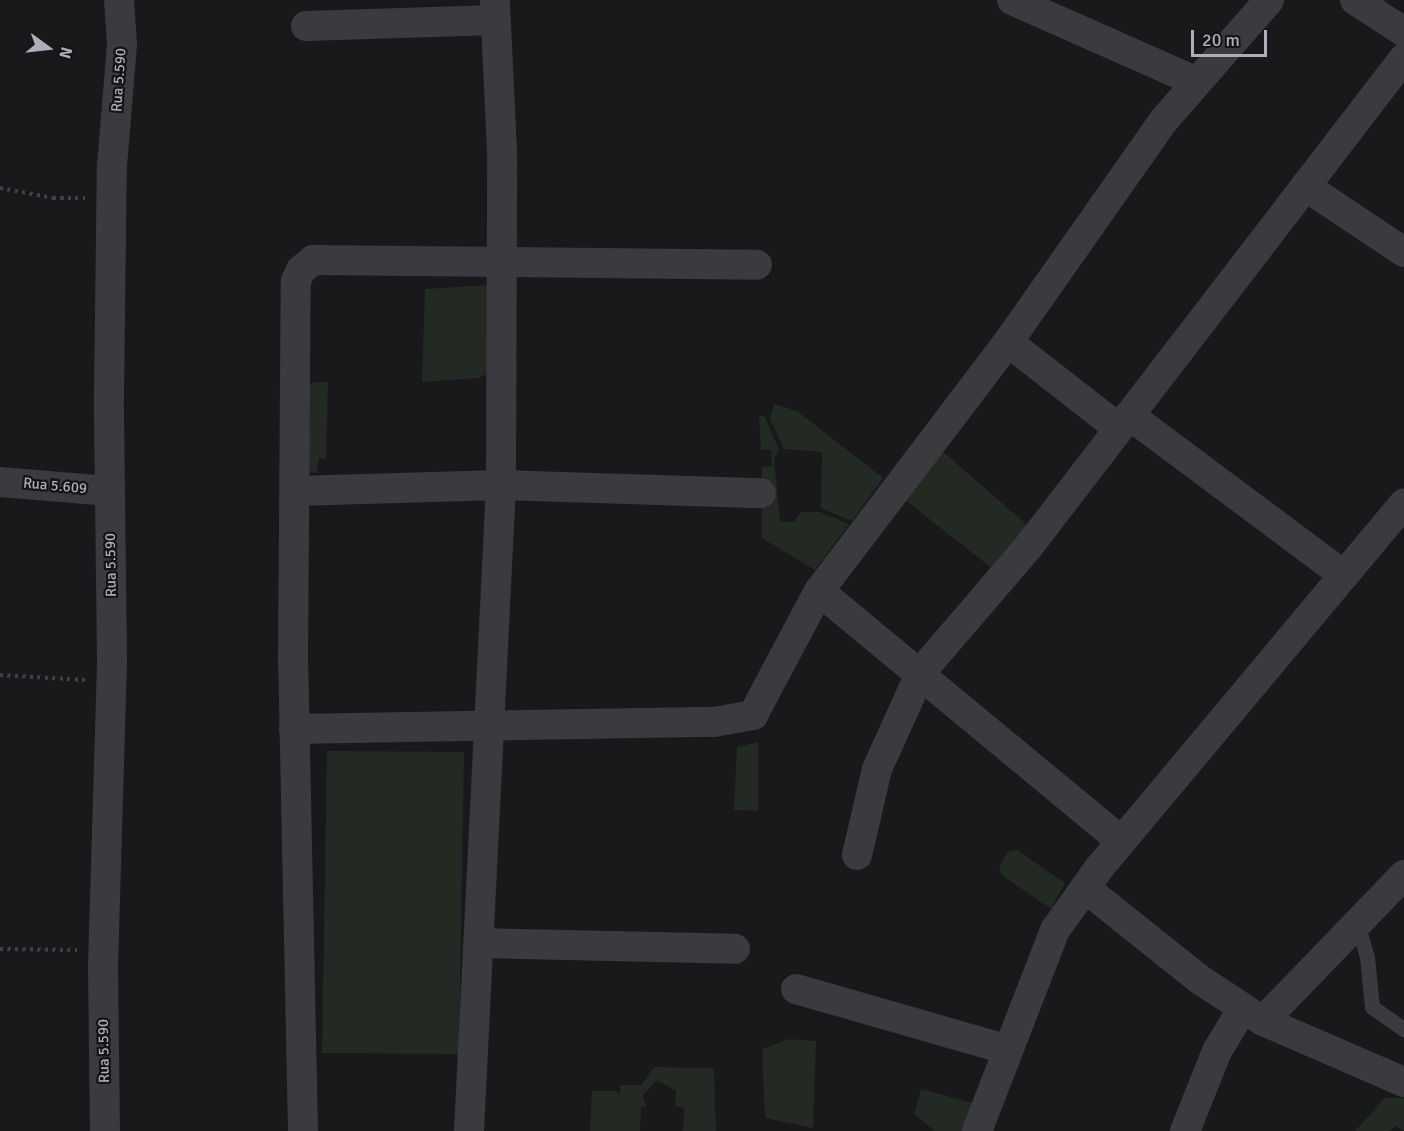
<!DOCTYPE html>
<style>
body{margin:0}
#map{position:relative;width:1404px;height:1131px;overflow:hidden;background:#19181a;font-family:Signika,sans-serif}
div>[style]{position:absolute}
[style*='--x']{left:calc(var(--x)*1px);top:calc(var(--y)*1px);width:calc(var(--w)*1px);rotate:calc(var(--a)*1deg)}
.green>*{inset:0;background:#232a24}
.path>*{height:4px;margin-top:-2px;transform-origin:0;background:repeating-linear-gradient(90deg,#404146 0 3px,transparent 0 7.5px)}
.service>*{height:15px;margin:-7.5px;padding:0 7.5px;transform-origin:7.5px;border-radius:7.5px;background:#3a3a3f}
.minor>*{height:30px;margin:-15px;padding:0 15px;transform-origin:15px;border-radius:15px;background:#3a3a3f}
span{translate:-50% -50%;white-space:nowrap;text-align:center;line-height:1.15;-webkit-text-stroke:4.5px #141315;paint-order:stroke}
.street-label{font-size:15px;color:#acaeb9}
.north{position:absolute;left:18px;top:18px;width:60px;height:60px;-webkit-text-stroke:4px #141315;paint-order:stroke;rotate:105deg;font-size:16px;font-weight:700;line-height:24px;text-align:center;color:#acaeb9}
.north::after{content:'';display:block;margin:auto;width:21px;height:27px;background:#acaeb9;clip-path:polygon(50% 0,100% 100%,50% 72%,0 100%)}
.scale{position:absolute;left:1191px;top:30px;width:76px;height:27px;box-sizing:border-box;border:3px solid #acaeb9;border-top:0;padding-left:8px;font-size:18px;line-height:21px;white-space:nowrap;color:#acaeb9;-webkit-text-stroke:4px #141315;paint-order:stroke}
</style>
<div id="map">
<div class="green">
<i style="clip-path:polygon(490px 285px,493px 370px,479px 378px,422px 382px,425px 289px)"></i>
<i style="clip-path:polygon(328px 382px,326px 459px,319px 458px,317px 473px,304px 471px,301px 383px)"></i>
<i style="clip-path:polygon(774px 404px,797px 411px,883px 478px,852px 521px,821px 508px,822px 452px,784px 449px,770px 419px)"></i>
<i style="clip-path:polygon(759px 415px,765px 417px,779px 450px,774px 459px,780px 521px,794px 522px,801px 512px,820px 512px,849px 524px,815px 570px,762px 538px,762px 467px,772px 466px,771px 450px,761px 450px)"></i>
<i style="clip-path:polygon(942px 451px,1033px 530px,994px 570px,904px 499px)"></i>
<i style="clip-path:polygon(758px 742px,758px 811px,734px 810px,737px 747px)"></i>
<i style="clip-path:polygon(327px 751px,464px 752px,459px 1054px,322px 1053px)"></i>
<i style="clip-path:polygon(1017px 850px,1065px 883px,1051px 909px,1002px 875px,999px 868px,1007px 852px)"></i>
<i style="clip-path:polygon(789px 1039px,816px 1041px,813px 1128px,765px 1118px,762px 1049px)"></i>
<i style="clip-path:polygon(654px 1067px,714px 1068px,716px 1131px,683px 1131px,684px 1108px,675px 1106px,676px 1091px,657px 1080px,643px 1095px,646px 1107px,641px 1107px,640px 1131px,590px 1131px,592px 1091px,616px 1091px,620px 1095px,620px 1085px,641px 1085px)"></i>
<i style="clip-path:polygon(921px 1089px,976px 1104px,966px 1131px,935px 1131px,914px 1114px)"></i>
<i style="clip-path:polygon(1385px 1098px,1404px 1098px,1404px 1131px,1396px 1126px,1389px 1131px,1355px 1131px)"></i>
</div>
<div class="path">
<i style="--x:0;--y:188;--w:54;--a:10.7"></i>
<i style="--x:53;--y:198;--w:32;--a:0"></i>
<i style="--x:0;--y:675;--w:85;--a:3.4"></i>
<i style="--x:0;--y:949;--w:77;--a:0.7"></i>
</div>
<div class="service">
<i style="--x:1358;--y:926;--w:32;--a:74"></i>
<i style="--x:1367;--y:957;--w:50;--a:84.3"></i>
<i style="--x:1372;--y:1007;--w:39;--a:35"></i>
</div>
<div class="minor">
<i style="--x:1012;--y:0;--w:200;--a:23.9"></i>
<i style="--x:1355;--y:0;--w:59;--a:33.1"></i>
<i style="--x:306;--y:26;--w:190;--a:-1.8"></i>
<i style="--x:1305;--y:186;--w:119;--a:33.7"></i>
<i style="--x:1008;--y:342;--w:140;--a:38"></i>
<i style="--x:1129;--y:415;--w:268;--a:36.7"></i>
<i style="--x:0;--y:482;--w:110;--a:4.7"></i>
<i style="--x:295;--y:491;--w:206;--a:-1.7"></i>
<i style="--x:501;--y:485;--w:260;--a:1.8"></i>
<i style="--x:819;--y:591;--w:392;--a:39.6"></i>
<i style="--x:294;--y:729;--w:420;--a:-1"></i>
<i style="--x:714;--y:722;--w:40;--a:-10"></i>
<i style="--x:753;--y:715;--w:140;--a:-62"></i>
<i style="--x:819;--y:591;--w:313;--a:-52.8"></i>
<i style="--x:1008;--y:342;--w:273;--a:-54.9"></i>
<i style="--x:1165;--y:119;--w:158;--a:-48.8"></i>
<i style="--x:857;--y:855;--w:88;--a:-76.9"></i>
<i style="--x:877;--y:769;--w:107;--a:-65.6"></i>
<i style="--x:921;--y:672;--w:166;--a:-49.4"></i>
<i style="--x:1029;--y:546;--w:615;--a:-52.46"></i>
<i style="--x:1085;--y:888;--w:146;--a:38.6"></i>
<i style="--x:1199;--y:979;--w:77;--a:33.3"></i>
<i style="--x:1263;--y:1021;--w:154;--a:23.4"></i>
<i style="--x:480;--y:943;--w:255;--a:1.3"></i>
<i style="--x:796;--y:989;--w:217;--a:16"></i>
<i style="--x:1263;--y:1021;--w:203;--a:-46"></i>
<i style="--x:105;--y:1131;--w:165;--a:-90.7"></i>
<i style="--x:103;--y:966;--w:306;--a:-88.3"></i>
<i style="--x:112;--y:660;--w:264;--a:-90.7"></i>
<i style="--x:109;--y:396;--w:230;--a:-89.3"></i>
<i style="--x:112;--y:166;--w:122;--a:-85.3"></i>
<i style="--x:122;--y:44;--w:44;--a:-93.9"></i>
<i style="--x:303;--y:1131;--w:466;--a:-91.2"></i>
<i style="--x:293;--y:665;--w:384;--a:-89.6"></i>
<i style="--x:296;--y:281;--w:12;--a:-66"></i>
<i style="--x:301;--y:270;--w:16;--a:-40"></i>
<i style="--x:313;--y:260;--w:444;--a:0.6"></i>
<i style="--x:469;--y:1131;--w:647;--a:-87.16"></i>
<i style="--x:501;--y:485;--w:334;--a:-89.8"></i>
<i style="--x:502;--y:151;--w:151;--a:-92.7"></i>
<i style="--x:977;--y:1131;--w:216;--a:-68.8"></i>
<i style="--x:1055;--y:930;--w:77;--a:-54.5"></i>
<i style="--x:1100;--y:867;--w:474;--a:-50.1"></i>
<i style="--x:1185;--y:1131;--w:86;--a:-68.2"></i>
<i style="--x:1217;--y:1051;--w:50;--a:-58.8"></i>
</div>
<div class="street-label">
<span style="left:119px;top:80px;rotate:-86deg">Rua 5.590</span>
<span style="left:55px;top:486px;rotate:5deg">Rua 5.609</span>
<span style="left:111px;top:565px;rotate:-91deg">Rua 5.590</span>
<span style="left:104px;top:1051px;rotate:-91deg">Rua 5.590</span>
</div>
<div class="north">N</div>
<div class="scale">20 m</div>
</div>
